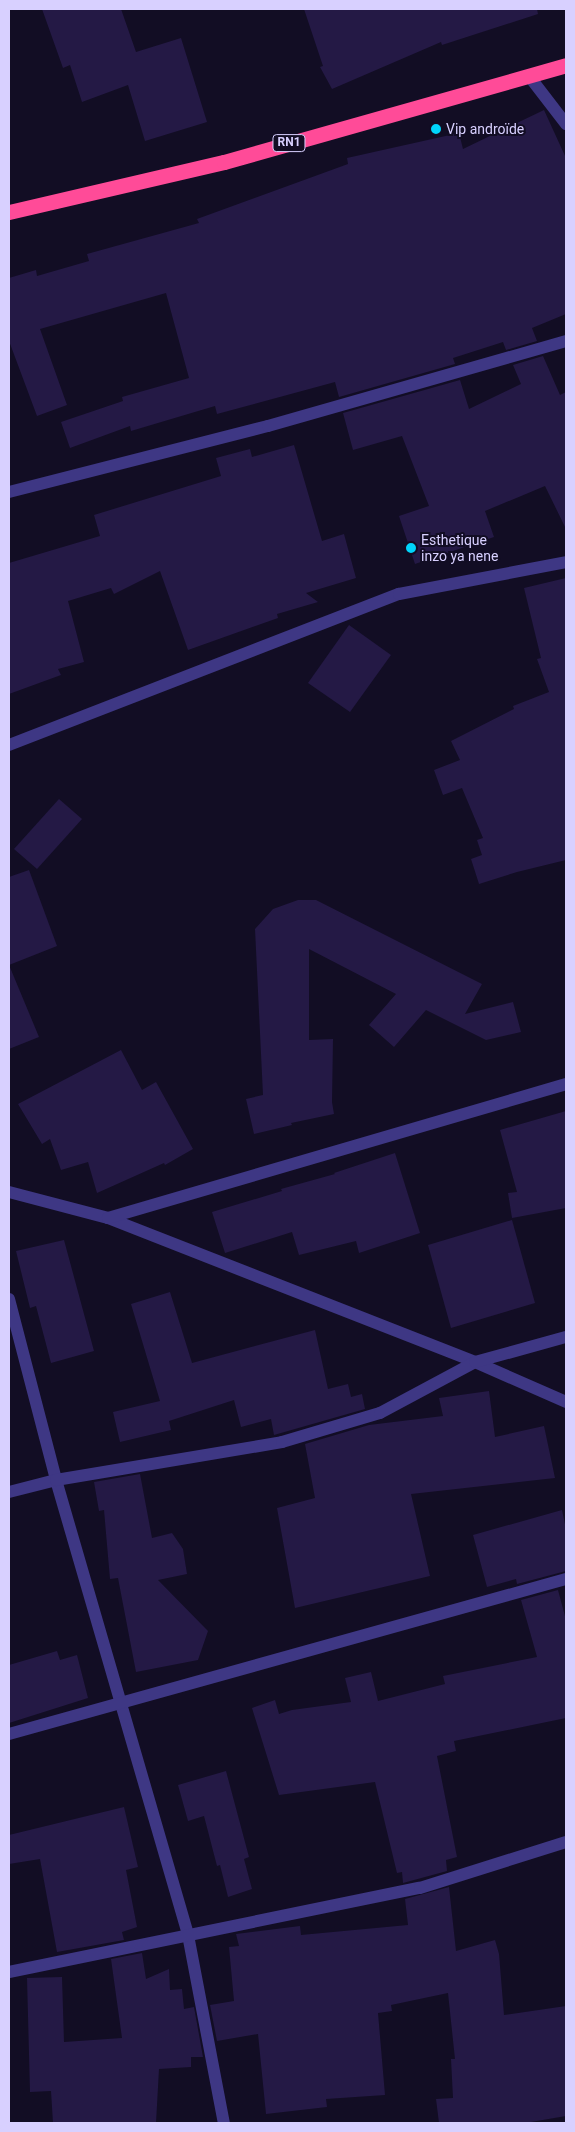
<!DOCTYPE html>
<meta charset="utf-8">
<style>
body{margin:0}
#map{position:relative;width:575px;height:2132px;overflow:hidden;background:#120d24;font-family:Roboto,sans-serif}
div>[style]{position:absolute}
[style*='--x']{left:calc(var(--x)*1px);top:calc(var(--y)*1px);width:calc(var(--w)*1px);rotate:calc(var(--a)*1deg)}
.building>*{inset:0;background:#241945}
.street>*{height:12px;margin:-6px;padding:0 6px;transform-origin:6px;border-radius:6px;background:#3e3784}
.highway>*{height:15px;margin:-7.5px;padding:0 7.5px;transform-origin:7.5px;border-radius:7.5px;background:#ff4b98}
.dots>*{width:14px;height:14px;translate:-50% -50%;box-sizing:border-box;border:2px solid #120d24;border-radius:50%}
span{translate:-50% -50%;white-space:nowrap;text-align:center;line-height:1.15;-webkit-text-stroke:4px #120d24;paint-order:stroke}
.shield-label span{padding:1px 4px;background:#120d24;border:1px solid;border-radius:4px;-webkit-text-stroke-width:0}
.shield-label{font-size:12px;color:#d8d0ff;font-weight:700}
.poi-label{font-size:14px;color:#d8d0ff}
.left{translate:0 -50%;text-align:left}
.frame{position:absolute;inset:0;border:10px solid #d8d0ff;pointer-events:none}
</style>
<div id="map">
<div class="building">
<i style="clip-path:polygon(42px 9px,121px 9px,136px 52px,181px 38px,207px 122px,145px 141px,128px 85px,82px 102px,70px 65px,63px 68px)"></i>
<i style="clip-path:polygon(304px 9px,537px 9px,538px 14px,442px 45px,441px 42px,332px 89px,320px 67px,323px 66px)"></i>
<i style="clip-path:polygon(544px 110px,566px 158px,566px 314px,532px 328px,537px 341px,506px 350px,503px 342px,453px 358px,455px 364px,339px 397px,335px 382px,217px 414px,215px 406px,131px 431px,130px 426px,70px 448px,61px 422px,123px 401px,122px 397px,189px 378px,166px 293px,40px 329px,67px 405px,37px 416px,9px 341px,9px 278px,36px 270px,37px 276px,89px 261px,87px 254px,199px 223px,197px 219px,348px 164px,347px 158px,459px 133px,463px 149px)"></i>
<i style="clip-path:polygon(543px 356px,560px 395px,566px 392px,566px 529px,545px 486px,485px 511px,494px 537px,415px 564px,399px 516px,429px 506px,402px 436px,353px 450px,343px 413px,460px 380px,469px 409px,521px 384px,513px 365px)"></i>
<i style="clip-path:polygon(294px 445px,322px 541px,344px 534px,356px 578px,306px 593px,318px 602px,277px 614px,278px 618px,188px 650px,160px 571px,114px 594px,111px 588px,68px 601px,84px 662px,58px 669px,61px 675px,9px 694px,9px 563px,100px 536px,94px 515px,221px 476px,216px 458px,250px 449px,252px 457px)"></i>
<i style="clip-path:polygon(566px 578px,566px 860px,517px 872px,479px 884px,471px 859px,482px 855px,477px 840px,483px 838px,462px 788px,443px 795px,434px 770px,460px 760px,451px 741px,514px 709px,513px 706px,549px 692px,537px 659px,541px 658px,524px 588px)"></i>
<i style="clip-path:polygon(349px 625px,391px 655px,350px 712px,308px 683px)"></i>
<i style="clip-path:polygon(59px 799px,82px 819px,37px 869px,14px 849px)"></i>
<i style="clip-path:polygon(29px 870px,57px 946px,9px 965px,9px 877px)"></i>
<i style="clip-path:polygon(298px 900px,316px 900px,482px 984px,465px 1014px,513px 1002px,521px 1032px,486px 1040px,426px 1010px,394px 1047px,369px 1025px,396px 994px,309px 949px,309px 1040px,333px 1039px,332px 1102px,334px 1114px,291px 1123px,292px 1125px,254px 1134px,246px 1099px,263px 1095px,255px 929px,273px 909px)"></i>
<i style="clip-path:polygon(9px 965px,39px 1037px,9px 1049px)"></i>
<i style="clip-path:polygon(121px 1050px,142px 1090px,156px 1082px,193px 1149px,165px 1165px,164px 1163px,97px 1193px,88px 1162px,61px 1170px,50px 1139px,42px 1144px,18px 1104px)"></i>
<i style="clip-path:polygon(566px 1111px,566px 1208px,512px 1218px,508px 1193px,517px 1192px,500px 1130px)"></i>
<i style="clip-path:polygon(395px 1153px,420px 1233px,359px 1253px,356px 1241px,299px 1255px,292px 1232px,225px 1253px,212px 1212px,282px 1191px,281px 1189px,335px 1174px,334px 1173px)"></i>
<i style="clip-path:polygon(512px 1220px,535px 1303px,451px 1328px,428px 1245px)"></i>
<i style="clip-path:polygon(64px 1240px,94px 1351px,51px 1363px,36px 1306px,30px 1308px,16px 1251px)"></i>
<i style="clip-path:polygon(170px 1292px,192px 1363px,315px 1330px,328px 1389px,348px 1384px,351px 1397px,362px 1394px,365px 1409px,274px 1435px,271px 1419px,241px 1427px,234px 1400px,169px 1421px,171px 1430px,120px 1442px,113px 1412px,160px 1401px,131px 1304px)"></i>
<i style="clip-path:polygon(489px 1391px,495px 1437px,544px 1426px,555px 1478px,411px 1494px,430px 1576px,295px 1608px,277px 1508px,315px 1498px,305px 1444px,369px 1425px,443px 1416px,439px 1398px)"></i>
<i style="clip-path:polygon(140px 1474px,152px 1538px,172px 1533px,183px 1549px,187px 1574px,158px 1580px,208px 1631px,198px 1660px,136px 1672px,118px 1578px,110px 1579px,104px 1510px,99px 1511px,94px 1482px)"></i>
<i style="clip-path:polygon(562px 1510px,566px 1529px,566px 1571px,517px 1584px,516px 1579px,487px 1587px,473px 1535px)"></i>
<i style="clip-path:polygon(558px 1590px,566px 1620px,566px 1718px,454px 1741px,456px 1751px,437px 1756px,457px 1857px,446px 1860px,447px 1871px,403px 1883px,402px 1872px,397px 1873px,375px 1782px,279px 1795px,252px 1708px,275px 1700px,279px 1714px,292px 1710px,351px 1702px,345px 1678px,371px 1672px,378px 1701px,445px 1684px,443px 1676px,537px 1657px,521px 1600px)"></i>
<i style="clip-path:polygon(57px 1651px,60px 1660px,77px 1655px,88px 1698px,9px 1723px,9px 1665px)"></i>
<i style="clip-path:polygon(226px 1771px,249px 1857px,244px 1859px,252px 1889px,228px 1897px,220px 1865px,217px 1866px,204px 1816px,188px 1821px,178px 1785px)"></i>
<i style="clip-path:polygon(124px 1807px,138px 1867px,126px 1870px,137px 1927px,122px 1932px,124px 1940px,57px 1952px,40px 1859px,9px 1864px,9px 1835px)"></i>
<i style="clip-path:polygon(449px 1887px,456px 1951px,495px 1940px,499px 1954px,504px 2015px,566px 2006px,566px 2116px,525px 2123px,439px 2123px,436px 2099px,453px 2098px,451px 2059px,455px 2059px,448px 1993px,391px 2005px,392px 2011px,378px 2013px,385px 2095px,326px 2099px,327px 2107px,266px 2114px,258px 2034px,217px 2041px,210px 2005px,234px 2001px,229px 1947px,239px 1946px,236px 1934px,300px 1926px,301px 1935px,408px 1925px,405px 1899px)"></i>
<i style="clip-path:polygon(142px 1953px,146px 1979px,169px 1969px,170px 1990px,182px 1989px,184px 2009px,194px 2007px,203px 2057px,191px 2057px,191px 2067px,159px 2069px,156px 2123px,53px 2123px,51px 2091px,30px 2092px,27px 1978px,62px 1977px,64px 2042px,122px 2038px,111px 1959px)"></i>
</div>
<div class="street">
<i style="--x:529;--y:76;--w:61;--a:52.4"></i>
<i style="--x:9;--y:492;--w:267;--a:-14.3"></i>
<i style="--x:268;--y:426;--w:310;--a:-15.9"></i>
<i style="--x:9;--y:745;--w:418;--a:-21.2"></i>
<i style="--x:399;--y:594;--w:170;--a:-10.8"></i>
<i style="--x:9;--y:1192;--w:102;--a:14.7"></i>
<i style="--x:108;--y:1218;--w:394;--a:21.4"></i>
<i style="--x:475;--y:1362;--w:99;--a:23.7"></i>
<i style="--x:108;--y:1218;--w:477;--a:-16.3"></i>
<i style="--x:9;--y:1299;--w:187;--a:75.4"></i>
<i style="--x:56;--y:1480;--w:474;--a:73.8"></i>
<i style="--x:188;--y:1935;--w:191;--a:79.2"></i>
<i style="--x:9;--y:1492;--w:49;--a:-14.3"></i>
<i style="--x:56;--y:1480;--w:229;--a:-9.5"></i>
<i style="--x:282;--y:1442;--w:102;--a:-16.5"></i>
<i style="--x:380;--y:1413;--w:108;--a:-28.2"></i>
<i style="--x:475;--y:1362;--w:94;--a:-15.4"></i>
<i style="--x:9;--y:1734;--w:578;--a:-15.55"></i>
<i style="--x:9;--y:1972;--w:419;--a:-11.6"></i>
<i style="--x:420;--y:1888;--w:153;--a:-17.5"></i>
</div>
<div class="highway">
<i style="--x:9;--y:212;--w:221;--a:-13.1"></i>
<i style="--x:224;--y:162;--w:355;--a:-15.8"></i>
</div>
<div class="dots">
<i style="left:436px;top:129px;background:#00d4fb"></i>
<i style="left:411px;top:548px;background:#00d4fb"></i>
</div>
<div class="shield-label">
<span style="left:289px;top:143px">RN1</span>
</div>
<div class="poi-label">
<span class="left" style="left:446px;top:129px">Vip androïde</span>
<span class="left" style="left:421px;top:548px">Esthetique<br>inzo ya nene</span>
</div>
<div class="frame"></div>
</div>
